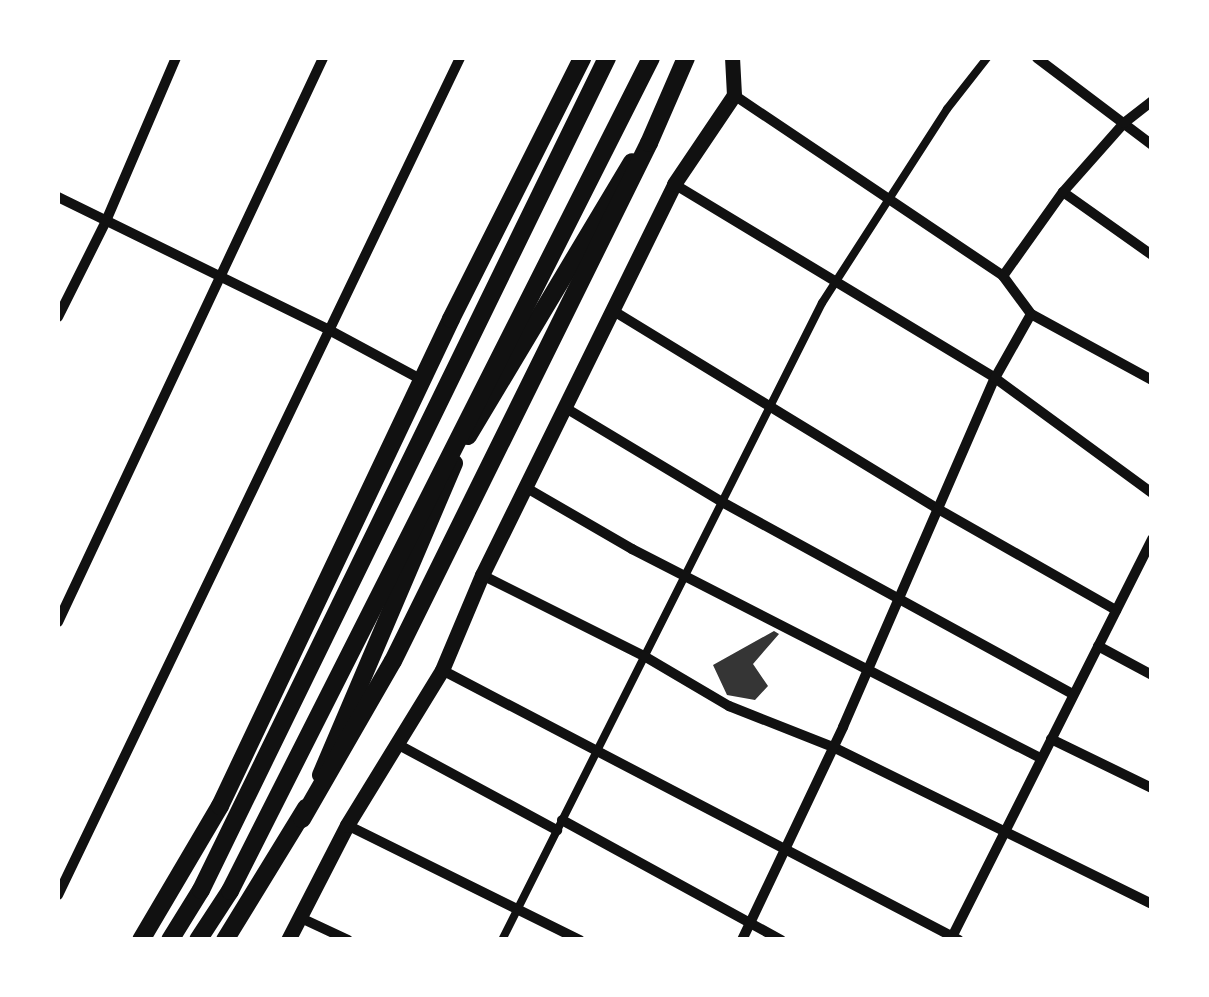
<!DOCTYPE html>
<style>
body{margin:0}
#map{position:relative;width:1209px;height:997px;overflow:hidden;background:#fff;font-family:"IBM Plex Sans",sans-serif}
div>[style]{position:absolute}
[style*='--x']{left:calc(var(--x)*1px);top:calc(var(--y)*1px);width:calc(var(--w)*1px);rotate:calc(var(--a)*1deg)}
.building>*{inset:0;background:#353535}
.pedestrian>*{height:8px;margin:-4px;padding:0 4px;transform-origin:4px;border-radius:4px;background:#111}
.minor>*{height:10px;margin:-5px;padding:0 5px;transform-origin:5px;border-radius:5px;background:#111}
.secondary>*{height:15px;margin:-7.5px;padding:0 7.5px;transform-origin:7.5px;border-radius:7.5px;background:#111}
.primary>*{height:18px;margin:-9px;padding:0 9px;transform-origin:9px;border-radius:9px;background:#111}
.trunk>*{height:18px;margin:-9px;padding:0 9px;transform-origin:9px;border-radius:9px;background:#111}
span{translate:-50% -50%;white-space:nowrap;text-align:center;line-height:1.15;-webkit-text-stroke:9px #fff;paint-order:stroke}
.frame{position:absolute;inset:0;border:60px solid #fff;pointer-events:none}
</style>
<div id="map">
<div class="building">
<i style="clip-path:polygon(774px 631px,779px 634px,753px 664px,768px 686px,755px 700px,727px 695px,713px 665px)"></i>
</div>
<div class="pedestrian">
<i style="--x:502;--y:940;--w:713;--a:-63.33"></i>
<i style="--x:822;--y:303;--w:231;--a:-57.2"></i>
<i style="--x:947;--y:109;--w:65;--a:-51.9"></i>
</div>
<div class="minor">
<i style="--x:1037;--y:58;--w:144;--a:37.1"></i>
<i style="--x:734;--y:95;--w:324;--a:33.9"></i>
<i style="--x:1003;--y:276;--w:47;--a:53.6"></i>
<i style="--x:1031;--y:314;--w:138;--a:28.6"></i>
<i style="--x:674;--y:184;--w:375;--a:31.1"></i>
<i style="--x:995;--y:378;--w:195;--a:36.2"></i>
<i style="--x:1063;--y:192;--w:109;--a:35.3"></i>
<i style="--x:58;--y:197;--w:304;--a:26.1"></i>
<i style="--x:331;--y:331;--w:106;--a:28.3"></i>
<i style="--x:1003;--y:276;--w:103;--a:-54.5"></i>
<i style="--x:1063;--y:192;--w:92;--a:-48.5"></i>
<i style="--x:1124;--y:123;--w:36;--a:-38"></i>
<i style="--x:612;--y:310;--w:382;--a:31.4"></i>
<i style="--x:938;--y:509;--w:205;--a:29.6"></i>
<i style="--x:58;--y:317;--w:107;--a:-63.4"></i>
<i style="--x:106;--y:221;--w:177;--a:-66.8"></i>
<i style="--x:564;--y:407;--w:184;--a:31"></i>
<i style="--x:722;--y:502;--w:400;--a:28.7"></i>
<i style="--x:525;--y:487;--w:124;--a:30.1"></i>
<i style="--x:632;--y:549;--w:459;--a:27.1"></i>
<i style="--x:482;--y:575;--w:181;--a:26.6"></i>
<i style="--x:644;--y:656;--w:99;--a:30.5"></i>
<i style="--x:729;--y:706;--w:112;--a:21.5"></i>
<i style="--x:833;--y:747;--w:356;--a:26.2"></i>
<i style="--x:58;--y:622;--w:623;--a:-64.83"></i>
<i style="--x:1098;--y:646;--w:61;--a:28.2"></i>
<i style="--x:442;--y:670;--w:583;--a:27.58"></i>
<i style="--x:1051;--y:739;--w:112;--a:25.9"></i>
<i style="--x:397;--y:744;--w:182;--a:28.3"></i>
<i style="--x:562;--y:820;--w:250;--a:28.7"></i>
<i style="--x:347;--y:825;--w:260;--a:26.3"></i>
<i style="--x:58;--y:895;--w:929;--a:-64.35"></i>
<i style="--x:301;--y:918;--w:52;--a:25.1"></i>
<i style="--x:951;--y:939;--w:448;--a:-63.3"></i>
<i style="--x:742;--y:940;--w:236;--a:-64.6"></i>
<i style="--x:843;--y:727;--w:381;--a:-66.5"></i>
<i style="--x:995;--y:378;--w:73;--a:-60.6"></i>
</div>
<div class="secondary">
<i style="--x:288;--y:940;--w:129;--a:-62.8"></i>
<i style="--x:347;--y:825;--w:182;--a:-58.5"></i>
<i style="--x:442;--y:670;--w:103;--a:-67.2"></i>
<i style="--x:482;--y:575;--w:436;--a:-63.8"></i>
<i style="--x:674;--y:184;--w:107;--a:-56"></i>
<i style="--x:734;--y:95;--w:37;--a:-93"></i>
</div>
<div class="primary">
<i style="--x:468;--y:436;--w:319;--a:-59.1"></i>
<i style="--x:321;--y:775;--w:339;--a:-66.9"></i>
<i style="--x:141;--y:940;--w:156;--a:-59.5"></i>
<i style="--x:220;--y:806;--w:539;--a:-64.62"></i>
<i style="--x:451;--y:319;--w:292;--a:-63.3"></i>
<i style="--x:225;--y:940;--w:155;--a:-58.5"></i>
</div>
<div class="trunk">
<i style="--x:302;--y:819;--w:182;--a:-60.1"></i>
<i style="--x:393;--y:661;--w:578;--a:-63.7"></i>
<i style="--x:649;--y:143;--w:93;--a:-66.5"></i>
<i style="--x:170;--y:940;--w:59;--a:-58.2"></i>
<i style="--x:201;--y:890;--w:926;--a:-63.99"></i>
<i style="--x:198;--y:940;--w:59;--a:-56.9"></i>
<i style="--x:230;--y:891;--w:933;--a:-63.19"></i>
</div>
<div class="frame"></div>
</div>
